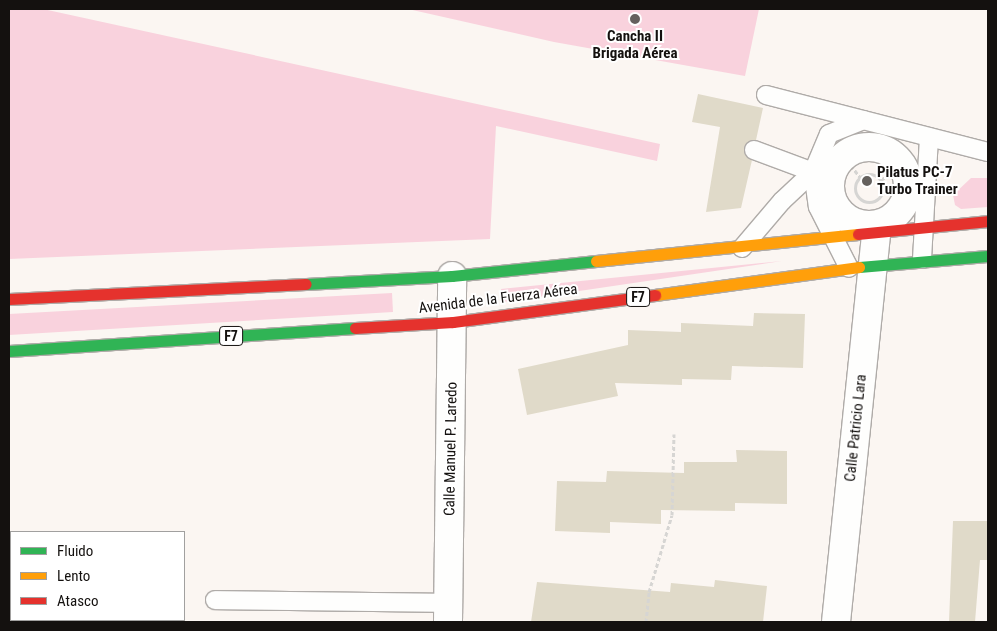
<!DOCTYPE html>
<meta charset="utf-8">
<style>
body{margin:0}
#map{position:relative;width:997px;height:631px;overflow:hidden;background:#fbf6f2;font-family:"Roboto Condensed",sans-serif}
div>[style]{position:absolute}
[style*='--x']{left:calc(var(--x)*1px);top:calc(var(--y)*1px);width:calc(var(--w)*1px);rotate:calc(var(--a)*1deg)}
.green>*{inset:0;background:#f9d2dd}
.building>*{inset:0;background:#e0dac9}
.path>*{height:3px;margin-top:-1.5px;transform-origin:0;background:repeating-linear-gradient(90deg,#d6d5d3 0 4px,transparent 0 6.5px)}
.path>.ring{margin:-1.5px;padding:0;box-sizing:content-box;background:none;border:3px solid #d6d5d3;border-radius:50%}
.roads{filter:drop-shadow(1px 0 #afaba8) drop-shadow(-1px 0 #afaba8) drop-shadow(0 1px #afaba8) drop-shadow(0 -1px #afaba8)}
.lane>*{height:18px;margin:-9px;padding:0 9px;transform-origin:9px;border-radius:9px;background:#fefefd}
.street>*{height:28px;margin:-14px;padding:0 14px;transform-origin:14px;border-radius:14px;background:#fefefd}
.street>.ring{margin:-14px;padding:0;box-sizing:content-box;background:none;border:28px solid #fefefd;border-radius:50%}
.fast>*{height:11px;margin:-5.5px;padding:0 5.5px;transform-origin:5.5px;border-radius:5.5px;background:#30b455}
.slow>*{height:11px;margin:-5.5px;padding:0 5.5px;transform-origin:5.5px;border-radius:5.5px;background:#ff9f0a}
.jam>*{height:11px;margin:-5.5px;padding:0 5.5px;transform-origin:5.5px;border-radius:5.5px;background:#e5322d}
.dots>*{width:14px;height:14px;translate:-50% -50%;box-sizing:border-box;border:2px solid #fff;border-radius:50%}
span{translate:-50% -50%;white-space:nowrap;text-align:center;line-height:1.15;-webkit-text-stroke:4px #fff;paint-order:stroke}
.shield-label span{padding:1px 4px;background:#fff;border:1px solid;border-radius:4px;-webkit-text-stroke-width:0}
.shield-label{font-size:14px;color:#14110f;font-weight:700}
.poi-label{font-size:15px;color:#14110f;font-weight:700}
.left{translate:0 -50%;text-align:left}
.street-label{font-size:15px;color:#14110f}
.frame{position:absolute;inset:0;border:10px solid #14110f;pointer-events:none}
.legend{position:absolute;left:10px;top:531px;width:175px;height:90px;box-sizing:border-box;background:#fff;border:1px solid #a1a09f;margin:0;padding:6px 9px;list-style:none;font-size:15px;color:#14110f}
.legend li{display:flex;align-items:center;gap:10px;height:25px}
.legend b{width:25px;border:1px solid #a1a09f}
</style>
<div id="map">
<div class="green">
<i style="clip-path:polygon(9px 9px,43px 9px,660px 144px,657px 161px,496px 126px,490px 239px,9px 259px)"></i>
<i style="clip-path:polygon(408px 9px,759px 9px,745px 76px,554px 42px)"></i>
<i style="clip-path:polygon(971px 178px,988px 178px,988px 207px,961px 209px,955px 205px,953px 195px)"></i>
<i style="clip-path:polygon(782px 261px,504px 302px,501px 289px)"></i>
<i style="clip-path:polygon(392px 293px,393px 312px,9px 335px,9px 314px)"></i>
</div>
<div class="building">
<i style="clip-path:polygon(698px 94px,763px 108px,756px 140px,744px 147px,746px 156px,752px 160px,741px 208px,706px 212px,720px 127px,692px 122px)"></i>
<i style="clip-path:polygon(754px 313px,805px 314px,803px 368px,732px 366px,731px 380px,682px 379px,682px 385px,615px 383px,618px 396px,527px 415px,518px 369px,628px 345px,628px 330px,681px 332px,681px 323px,753px 326px)"></i>
<i style="clip-path:polygon(736px 450px,787px 451px,787px 504px,735px 503px,735px 511px,661px 510px,661px 524px,610px 522px,610px 533px,555px 531px,557px 481px,606px 482px,607px 471px,684px 473px,684px 462px,737px 462px)"></i>
<i style="clip-path:polygon(953px 521px,988px 521px,988px 560px,980px 560px,975px 622px,949px 622px)"></i>
<i style="clip-path:polygon(715px 580px,767px 586px,763px 622px,531px 622px,537px 582px,670px 592px,671px 583px,714px 587px)"></i>
</div>
<div class="path">
<i style="--x:847;--y:160;--w:21;--a:53"></i>
<i class="ring" style="left:855px;top:174px;width:25px;height:25px"></i>
<i style="--x:881;--y:180;--w:21;--a:-35"></i>
<i style="--x:646;--y:622;--w:30;--a:-84"></i>
<i style="--x:649;--y:592;--w:80;--a:-73.4"></i>
<i style="--x:672;--y:515;--w:81;--a:-88.6"></i>
</div>
<div class="roads">
<div class="lane">
<i style="--x:766;--y:95;--w:229;--a:14.4"></i>
<i style="--x:754;--y:150;--w:63;--a:20.4"></i>
<i style="--x:813;--y:172;--w:35;--a:82"></i>
<i style="--x:818;--y:207;--w:68;--a:63.1"></i>
<i style="--x:742;--y:248;--w:62;--a:-49.6"></i>
<i style="--x:782;--y:201;--w:42;--a:-43.1"></i>
<i style="--x:813;--y:172;--w:41;--a:-67.2"></i>
<i style="--x:829;--y:134;--w:37;--a:-22"></i>
<i style="--x:922;--y:259;--w:122;--a:-86.7"></i>
<i style="--x:215;--y:600;--w:233;--a:0.7"></i>
</div>
<div class="street">
<i class="ring" style="left:830px;top:147px;width:50px;height:50px"></i>
<i style="--x:448;--y:622;--w:346;--a:-89.3"></i>
<i style="--x:836;--y:622;--w:390;--a:-84.1"></i>
</div>
<div class="fast">
<i style="--x:859;--y:267;--w:129;--a:-4.9"></i>
<i style="--x:306;--y:284;--w:146;--a:-3.1"></i>
<i style="--x:452;--y:276;--w:145;--a:-5.9"></i>
<i style="--x:9;--y:351;--w:347;--a:-3.8"></i>
</div>
<div class="slow">
<i style="--x:596;--y:261;--w:263;--a:-5.9"></i>
<i style="--x:655;--y:295;--w:206;--a:-7.8"></i>
</div>
<div class="jam">
<i style="--x:858;--y:234;--w:131;--a:-5.7"></i>
<i style="--x:9;--y:299;--w:297;--a:-2.9"></i>
<i style="--x:355;--y:328;--w:98;--a:-3.5"></i>
<i style="--x:453;--y:322;--w:204;--a:-7.6"></i>
</div>
</div>
<div class="dots">
<i style="left:635px;top:19px;background:#65615e"></i>
<i style="left:867px;top:181px;background:#65615e"></i>
</div>
<div class="shield-label">
<span style="left:638px;top:297px">F7</span>
<span style="left:231px;top:336px">F7</span>
</div>
<div class="poi-label">
<span style="left:635px;top:45px">Cancha II<br>Brigada Aérea</span>
<span class="left" style="left:877px;top:181px">Pilatus PC-7<br>Turbo Trainer</span>
</div>
<div class="street-label">
<span style="left:498px;top:299px;rotate:-7deg">Avenida de la Fuerza Aérea</span>
<span style="left:856px;top:428px;rotate:-84deg">Calle Patricio Lara</span>
<span style="left:451px;top:449px;rotate:-89deg">Calle Manuel P. Laredo</span>
</div>
<div class="frame"></div>
<ul class="legend">
<li><b style="height:6px;background:#30b455"></b>Fluido</li>
<li><b style="height:6px;background:#ff9f0a"></b>Lento</li>
<li><b style="height:6px;background:#e5322d"></b>Atasco</li>
</ul>
</div>
